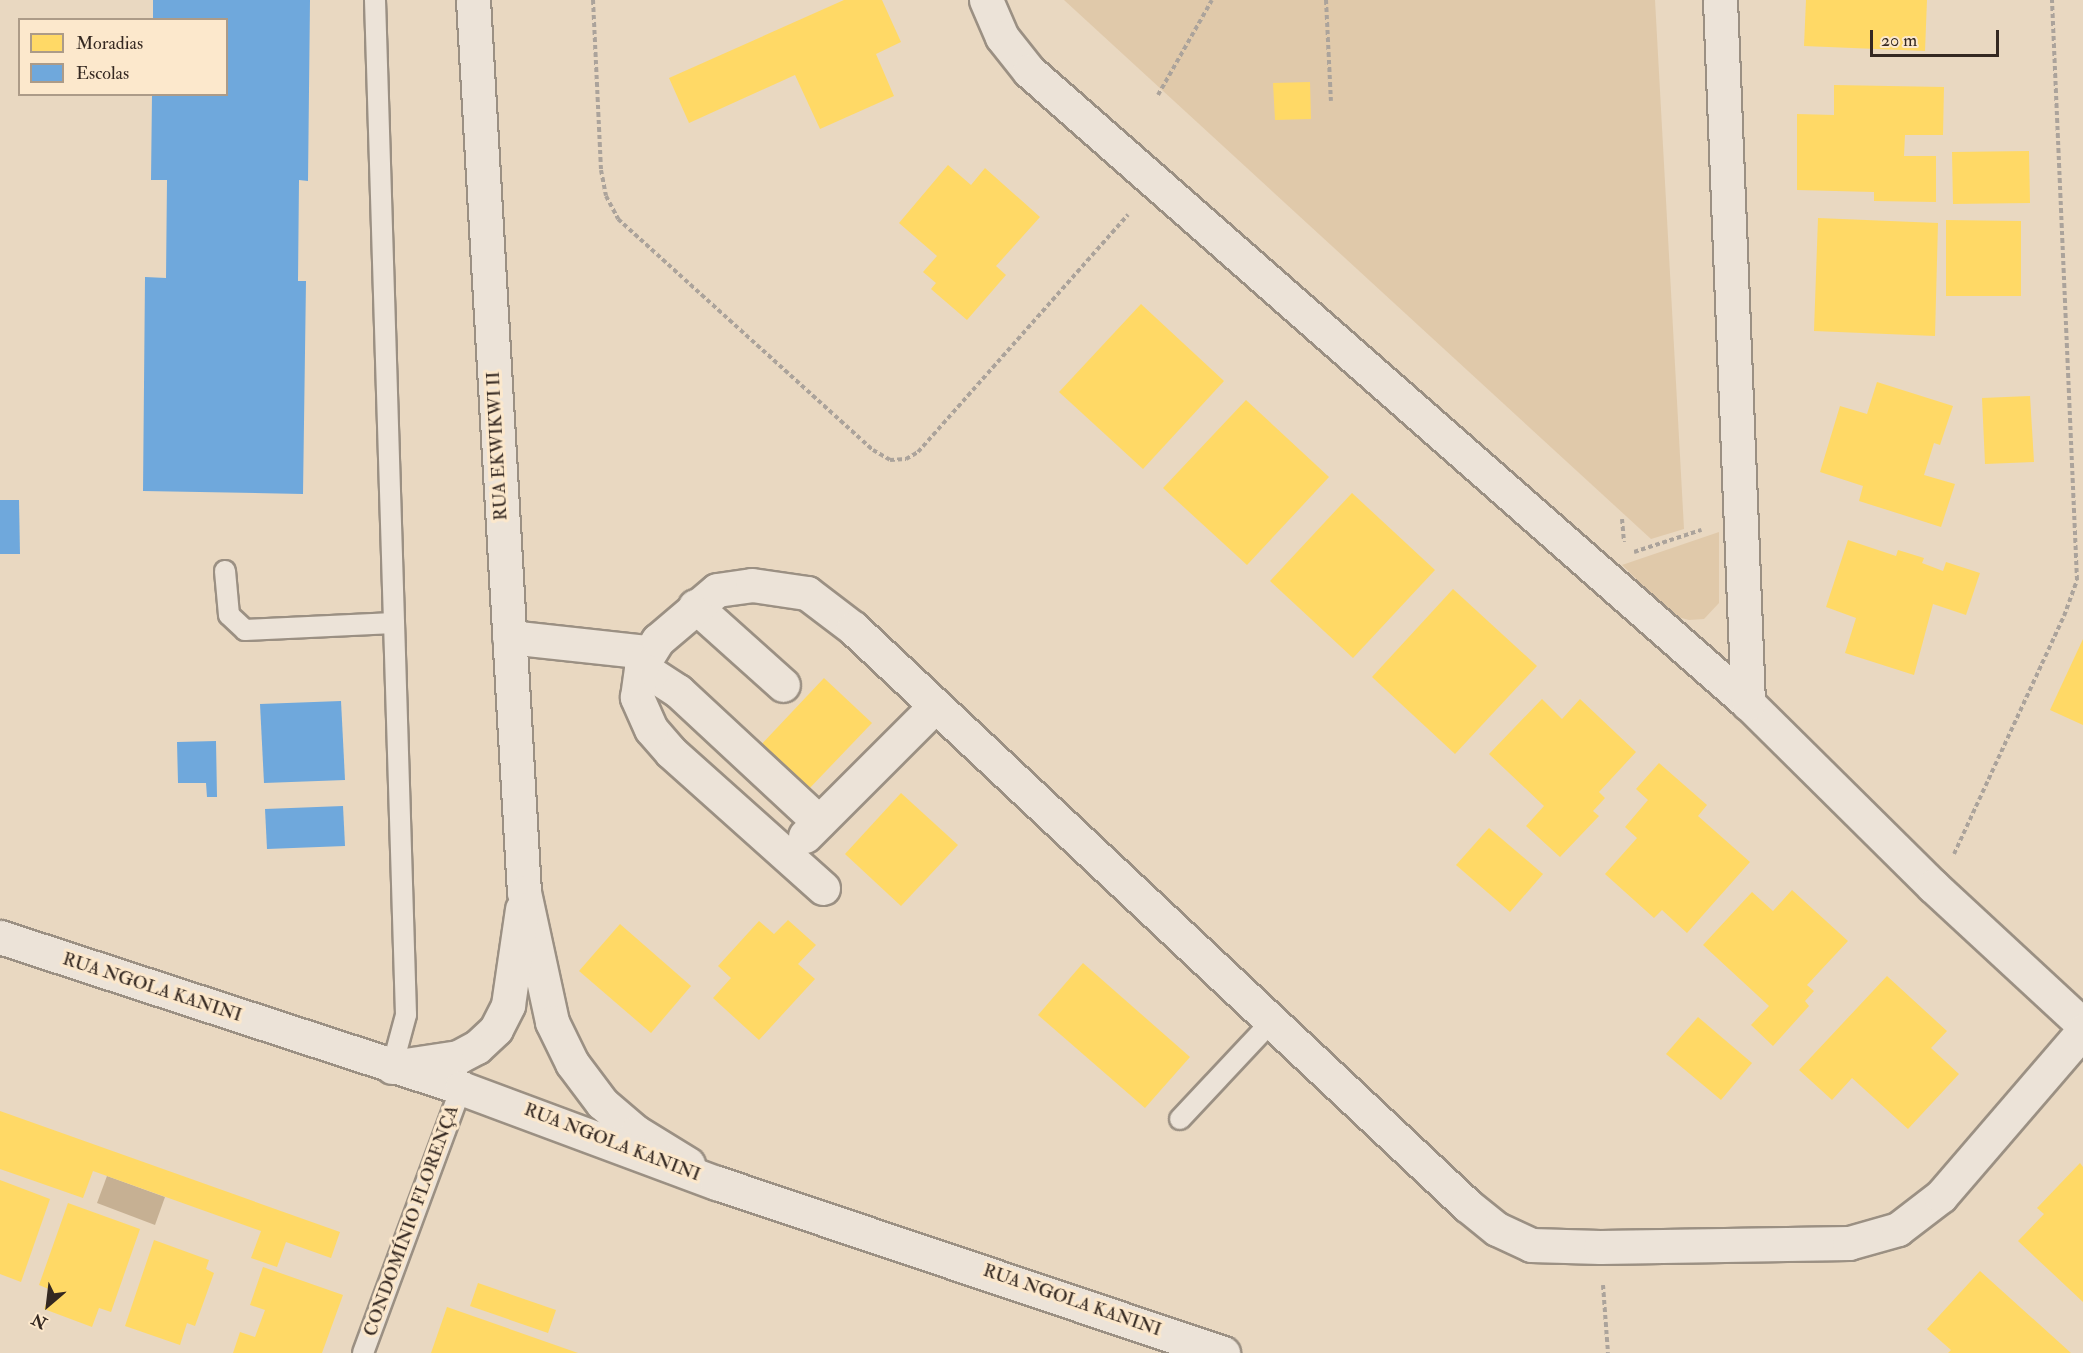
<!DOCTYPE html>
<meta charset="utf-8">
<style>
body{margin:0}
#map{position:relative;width:2083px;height:1353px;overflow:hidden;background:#e9d8c1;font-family:"IM FELL Double Pica",serif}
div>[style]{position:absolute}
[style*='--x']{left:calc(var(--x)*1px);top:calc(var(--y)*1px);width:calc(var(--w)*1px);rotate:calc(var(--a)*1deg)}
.green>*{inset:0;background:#e0c9aa}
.water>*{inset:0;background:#c6b093}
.homes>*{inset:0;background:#ffd966}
.schools>*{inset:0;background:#6fa8dc}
.path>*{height:4px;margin-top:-2px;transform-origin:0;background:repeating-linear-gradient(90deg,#aba39b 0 4.5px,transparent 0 7.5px)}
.roads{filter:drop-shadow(2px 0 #9b9083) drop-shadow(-2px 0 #9b9083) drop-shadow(0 2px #9b9083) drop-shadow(0 -2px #9b9083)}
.service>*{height:20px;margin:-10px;padding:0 10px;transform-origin:10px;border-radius:10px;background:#ece3d8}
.minor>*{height:33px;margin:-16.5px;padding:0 16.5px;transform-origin:16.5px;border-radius:16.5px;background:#ece3d8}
.tertiary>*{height:33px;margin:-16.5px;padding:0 16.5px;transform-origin:16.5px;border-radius:16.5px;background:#ece3d8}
.secondary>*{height:33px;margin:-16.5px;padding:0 16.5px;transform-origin:16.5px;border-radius:16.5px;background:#ece3d8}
span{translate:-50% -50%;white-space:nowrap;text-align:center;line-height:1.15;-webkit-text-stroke:6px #fce8cc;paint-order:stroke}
.street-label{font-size:18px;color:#342821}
.legend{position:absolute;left:18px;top:18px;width:210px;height:78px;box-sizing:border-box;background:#fce8cc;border:2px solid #ac9b88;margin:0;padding:8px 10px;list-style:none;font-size:18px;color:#342821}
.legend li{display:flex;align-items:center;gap:12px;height:30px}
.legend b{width:30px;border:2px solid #ac9b88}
.north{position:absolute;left:18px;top:1275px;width:60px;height:60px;-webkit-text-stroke:4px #fce8cc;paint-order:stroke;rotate:208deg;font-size:16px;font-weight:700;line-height:24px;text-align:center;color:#342821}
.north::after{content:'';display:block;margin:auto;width:21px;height:27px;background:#342821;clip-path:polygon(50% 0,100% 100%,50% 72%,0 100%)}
.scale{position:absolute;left:1870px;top:30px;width:129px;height:27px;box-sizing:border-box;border:3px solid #342821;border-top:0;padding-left:8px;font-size:18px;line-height:21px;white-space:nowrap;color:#342821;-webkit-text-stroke:4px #fce8cc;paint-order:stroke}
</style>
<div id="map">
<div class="green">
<i style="clip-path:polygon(1064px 0,1655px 0,1684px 529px,1651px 539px)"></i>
<i style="clip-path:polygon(1719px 532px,1719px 603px,1704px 619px,1689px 620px,1674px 616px,1622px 565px)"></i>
</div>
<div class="water">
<i style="clip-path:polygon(107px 1176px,165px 1197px,155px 1225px,97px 1203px)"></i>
</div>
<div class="homes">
<i style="clip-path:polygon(844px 0,882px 0,901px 42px,876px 54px,894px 96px,820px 129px,795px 75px,689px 123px,669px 78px)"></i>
<i style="clip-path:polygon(1806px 0,1927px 0,1925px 51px,1804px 46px)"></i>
<i style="clip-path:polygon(1310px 82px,1311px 119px,1275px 120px,1273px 83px)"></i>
<i style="clip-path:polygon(1834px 85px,1944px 87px,1943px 135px,1905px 135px,1904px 156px,1936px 156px,1936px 202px,1874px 201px,1874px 192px,1797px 190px,1797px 114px,1834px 115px)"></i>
<i style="clip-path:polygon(2029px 151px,2030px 203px,1953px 204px,1952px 152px)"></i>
<i style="clip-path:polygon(948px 165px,971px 185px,985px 168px,1040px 217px,996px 266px,1006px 275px,967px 320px,931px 289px,936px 283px,923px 272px,937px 256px,899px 223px)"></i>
<i style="clip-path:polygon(1818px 218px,1938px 223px,1935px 336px,1814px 331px)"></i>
<i style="clip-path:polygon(1946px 220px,2021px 221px,2021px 296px,1946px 296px)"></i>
<i style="clip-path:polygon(1141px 304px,1224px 381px,1143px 469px,1059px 392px)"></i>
<i style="clip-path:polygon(1877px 382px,1953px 406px,1940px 445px,1934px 443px,1924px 475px,1955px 484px,1941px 527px,1859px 501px,1863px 486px,1820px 472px,1840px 406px,1867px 414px)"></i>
<i style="clip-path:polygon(2030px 396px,2034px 462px,1985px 464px,1982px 398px)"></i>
<i style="clip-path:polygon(1246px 400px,1329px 477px,1247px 565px,1163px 488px)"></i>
<i style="clip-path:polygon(1352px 493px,1435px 570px,1353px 658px,1270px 581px)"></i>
<i style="clip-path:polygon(1848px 540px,1896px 556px,1898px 550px,1924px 558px,1922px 563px,1943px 571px,1946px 562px,1980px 573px,1966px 615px,1933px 604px,1914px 675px,1845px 653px,1856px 618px,1826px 607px)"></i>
<i style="clip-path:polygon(1453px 589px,1537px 666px,1455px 754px,1372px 677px)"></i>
<i style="clip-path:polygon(2083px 639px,2083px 725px,2050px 710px)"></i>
<i style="clip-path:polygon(824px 678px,872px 723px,806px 792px,759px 747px)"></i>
<i style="clip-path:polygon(1542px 699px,1562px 719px,1580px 699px,1636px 752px,1599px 792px,1605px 798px,1593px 811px,1599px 816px,1560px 857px,1526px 826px,1544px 806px,1489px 754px)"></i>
<i style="clip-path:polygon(1659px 763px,1707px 805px,1698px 816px,1750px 862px,1687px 933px,1662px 910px,1654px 918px,1605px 874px,1637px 838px,1625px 827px,1648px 800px,1636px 789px)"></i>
<i style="clip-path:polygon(901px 793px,958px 845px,901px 906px,845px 854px)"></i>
<i style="clip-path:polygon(1489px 828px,1543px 874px,1510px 912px,1456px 865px)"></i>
<i style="clip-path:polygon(1792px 890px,1848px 941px,1807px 985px,1814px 991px,1805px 1001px,1809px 1006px,1773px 1046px,1751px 1025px,1769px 1006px,1703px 945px,1752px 892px,1773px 911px)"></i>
<i style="clip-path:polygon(788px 920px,816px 945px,798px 964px,815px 979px,759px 1040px,713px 998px,731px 978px,718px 966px,759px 921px,774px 934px)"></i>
<i style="clip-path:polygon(620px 924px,691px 986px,651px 1033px,579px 971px)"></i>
<i style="clip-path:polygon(1083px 963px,1190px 1057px,1145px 1108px,1038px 1015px)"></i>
<i style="clip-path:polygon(1887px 976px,1947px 1031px,1931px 1048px,1959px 1074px,1908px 1129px,1852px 1078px,1832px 1100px,1799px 1070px)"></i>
<i style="clip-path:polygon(1698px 1017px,1752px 1063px,1721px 1100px,1666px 1054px)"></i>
<i style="clip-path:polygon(0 1111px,340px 1232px,331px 1258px,286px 1242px,277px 1267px,251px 1258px,261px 1231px,93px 1171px,83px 1198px,0 1169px)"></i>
<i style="clip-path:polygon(2080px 1163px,2083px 1167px,2083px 1302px,2018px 1241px,2044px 1214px,2037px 1208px)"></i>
<i style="clip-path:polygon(0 1180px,50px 1199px,21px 1282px,0 1274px)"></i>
<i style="clip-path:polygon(68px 1203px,140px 1229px,111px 1312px,99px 1308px,92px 1327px,44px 1309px,51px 1290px,39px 1285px)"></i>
<i style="clip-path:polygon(154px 1240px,209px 1260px,206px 1269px,214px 1273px,195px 1326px,187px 1323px,180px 1345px,125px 1326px)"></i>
<i style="clip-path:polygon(263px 1267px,343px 1295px,322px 1353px,233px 1353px,240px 1332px,255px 1337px,265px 1310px,250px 1305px)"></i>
<i style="clip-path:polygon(1980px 1271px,2071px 1353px,1948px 1353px,1951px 1350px,1927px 1329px)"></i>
<i style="clip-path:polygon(478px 1283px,556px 1310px,548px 1333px,470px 1306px)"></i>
<i style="clip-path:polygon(447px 1307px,578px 1353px,431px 1353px)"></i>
</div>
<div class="schools">
<i style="clip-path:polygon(153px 0,310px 0,308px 181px,299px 180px,298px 281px,306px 281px,303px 494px,143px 491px,145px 277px,166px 278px,167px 180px,151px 180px,152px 94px,226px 94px,226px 20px,153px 20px)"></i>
<i style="clip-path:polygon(0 500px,19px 500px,20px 554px,0 554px)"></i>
<i style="clip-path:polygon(341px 701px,345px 780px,264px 783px,260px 704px)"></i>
<i style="clip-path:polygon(216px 741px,217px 797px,207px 797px,206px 783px,178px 783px,177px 742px)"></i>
<i style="clip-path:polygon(343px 806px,345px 846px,267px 849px,265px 809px)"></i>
</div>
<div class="path">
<i style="--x:593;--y:0;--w:170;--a:87.3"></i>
<i style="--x:601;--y:170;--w:26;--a:79"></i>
<i style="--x:606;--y:196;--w:26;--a:62"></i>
<i style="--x:618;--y:219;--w:344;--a:42.2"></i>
<i style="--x:873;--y:450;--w:20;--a:30"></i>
<i style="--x:890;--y:460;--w:16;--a:-4"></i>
<i style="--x:906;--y:459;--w:14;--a:-30"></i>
<i style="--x:918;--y:452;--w:317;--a:-48.5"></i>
<i style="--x:1326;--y:0;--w:101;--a:87.2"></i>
<i style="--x:1158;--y:95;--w:109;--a:-60.4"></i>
<i style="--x:1622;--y:519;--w:23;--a:85"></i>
<i style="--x:1634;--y:552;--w:71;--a:-18.2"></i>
<i style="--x:1954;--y:854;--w:262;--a:-65.2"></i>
<i style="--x:2064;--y:616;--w:38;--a:-70"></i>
<i style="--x:2077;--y:580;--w:581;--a:-92.47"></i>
<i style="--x:1603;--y:1285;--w:68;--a:85.8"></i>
</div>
<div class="roads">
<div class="service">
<i style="--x:375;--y:0;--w:1015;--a:88.25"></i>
<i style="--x:406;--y:1015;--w:54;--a:105.1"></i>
<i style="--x:225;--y:571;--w:44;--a:84.8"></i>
<i style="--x:229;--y:615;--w:22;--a:43"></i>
<i style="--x:245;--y:630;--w:149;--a:-2.7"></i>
<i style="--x:1180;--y:1119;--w:134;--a:-46.8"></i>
<i style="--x:363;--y:1353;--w:283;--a:-69.7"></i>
</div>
<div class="minor">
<i style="--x:986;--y:0;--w:40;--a:66.6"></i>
<i style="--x:1002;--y:37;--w:43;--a:51.5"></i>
<i style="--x:1029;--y:71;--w:957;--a:41.32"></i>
<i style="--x:1748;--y:703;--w:260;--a:44.7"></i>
<i style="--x:1933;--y:886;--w:205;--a:42.8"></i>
<i style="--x:1720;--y:0;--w:704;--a:87.72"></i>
<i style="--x:695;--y:606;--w:118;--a:41.9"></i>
<i style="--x:509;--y:637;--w:140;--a:6.2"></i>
<i style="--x:641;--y:667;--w:44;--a:33"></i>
<i style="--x:678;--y:691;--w:192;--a:42.9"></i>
<i style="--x:805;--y:836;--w:182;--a:-45"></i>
<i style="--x:823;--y:888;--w:204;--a:-138.2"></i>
<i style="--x:671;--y:752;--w:30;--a:-131"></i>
<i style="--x:651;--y:729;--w:35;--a:-114"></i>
<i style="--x:637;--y:697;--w:30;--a:-82"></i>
<i style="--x:641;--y:667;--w:32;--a:-58"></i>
<i style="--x:658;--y:640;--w:77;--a:-40.3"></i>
<i style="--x:717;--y:590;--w:35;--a:-8"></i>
<i style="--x:752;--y:585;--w:56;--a:8.3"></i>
<i style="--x:807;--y:593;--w:58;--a:37.3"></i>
<i style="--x:853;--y:628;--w:843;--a:43.22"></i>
<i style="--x:1467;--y:1205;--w:38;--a:39"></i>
<i style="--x:1497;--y:1229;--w:38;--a:25"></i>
<i style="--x:1531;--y:1245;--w:69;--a:1.7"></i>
<i style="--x:1600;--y:1247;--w:249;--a:-0.9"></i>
<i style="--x:1849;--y:1243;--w:51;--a:-15.9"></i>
<i style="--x:1898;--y:1229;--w:54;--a:-37.5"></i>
<i style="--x:1941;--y:1196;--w:218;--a:-49.3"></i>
</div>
<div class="tertiary">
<i style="--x:473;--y:0;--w:893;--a:86.73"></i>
<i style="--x:524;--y:892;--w:133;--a:77.8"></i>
<i style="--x:552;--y:1022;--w:46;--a:64"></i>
<i style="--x:572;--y:1063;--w:50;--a:53.1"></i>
<i style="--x:602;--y:1103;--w:45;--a:40.5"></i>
<i style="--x:636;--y:1132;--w:61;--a:31.6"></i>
<i style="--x:392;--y:1067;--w:67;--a:-8.6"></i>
<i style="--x:458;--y:1057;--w:21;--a:-28"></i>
<i style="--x:477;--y:1047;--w:26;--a:-43"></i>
<i style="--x:496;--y:1029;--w:27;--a:-63"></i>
<i style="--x:508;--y:1005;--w:97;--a:-81.7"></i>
</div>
<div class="secondary">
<i style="--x:0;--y:937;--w:485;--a:18.1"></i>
<i style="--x:461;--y:1088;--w:273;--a:20.4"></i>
<i style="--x:717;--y:1183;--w:534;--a:18.57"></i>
</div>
</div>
<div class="street-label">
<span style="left:498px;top:446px;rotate:-93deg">RUA EKWIKWI II</span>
<span style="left:152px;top:988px;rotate:18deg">RUA NGOLA KANINI</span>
<span style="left:612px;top:1143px;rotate:21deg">RUA NGOLA KANINI</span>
<span style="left:412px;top:1221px;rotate:-70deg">CONDOMÍNIO FLORENÇA</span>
<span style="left:1072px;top:1301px;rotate:19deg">RUA NGOLA KANINI</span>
</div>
<ul class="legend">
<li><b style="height:16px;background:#ffd966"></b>Moradias</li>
<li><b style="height:16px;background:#6fa8dc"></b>Escolas</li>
</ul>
<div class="north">N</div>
<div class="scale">20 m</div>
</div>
